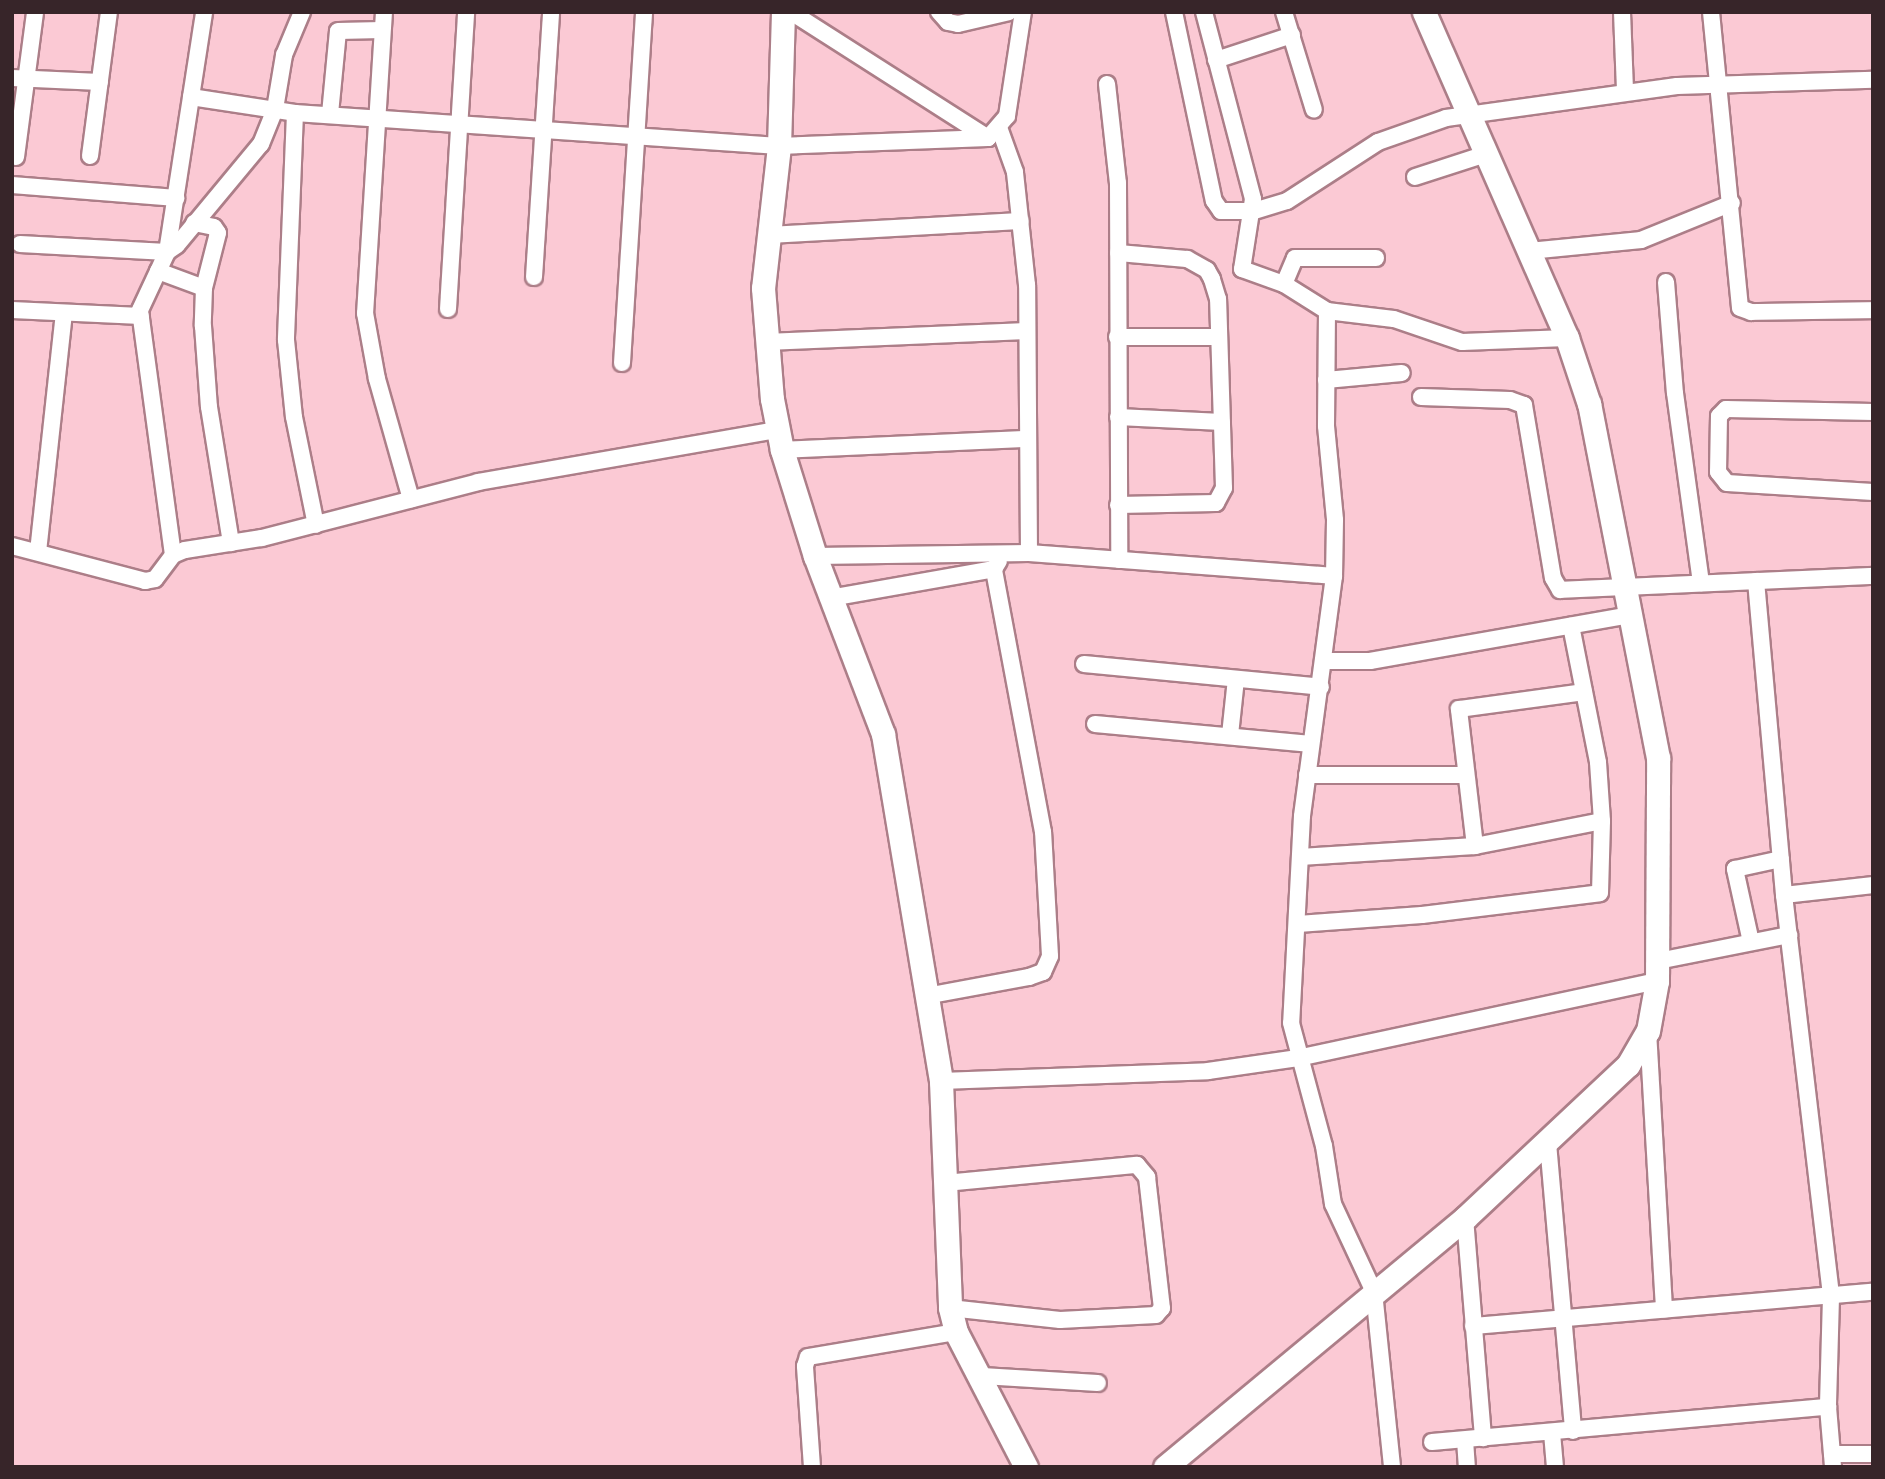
<!DOCTYPE html>
<style>
body{margin:0}
#map{position:relative;width:1885px;height:1479px;overflow:hidden;background:#fbc9d4;font-family:"PT Sans Narrow",sans-serif}
div>[style]{position:absolute}
[style*='--x']{left:calc(var(--x)*1px);top:calc(var(--y)*1px);width:calc(var(--w)*1px);rotate:calc(var(--a)*1deg)}
.roads{filter:drop-shadow(2px 0 #ac7e88) drop-shadow(-2px 0 #ac7e88) drop-shadow(0 2px #ac7e88) drop-shadow(0 -2px #ac7e88)}
.street>*{height:16px;margin:-8px;padding:0 8px;transform-origin:8px;border-radius:8px;background:#fff}
.secondary>*{height:23px;margin:-11.5px;padding:0 11.5px;transform-origin:11.5px;border-radius:11.5px;background:#fff}
span{translate:-50% -50%;white-space:nowrap;text-align:center;line-height:1.15;-webkit-text-stroke:5px #fdf8f9;paint-order:stroke}
.frame{position:absolute;inset:0;border:14px solid #372529;pointer-events:none}
</style>
<div id="map">
<div class="roads">
<div class="street">
<i style="--x:384;--y:12;--w:302;--a:93.6"></i>
<i style="--x:365;--y:313;--w:67;--a:79.7"></i>
<i style="--x:377;--y:379;--w:125;--a:74.2"></i>
<i style="--x:791;--y:12;--w:234;--a:32.6"></i>
<i style="--x:939;--y:12;--w:13;--a:48"></i>
<i style="--x:948;--y:22;--w:10;--a:11"></i>
<i style="--x:958;--y:24;--w:52;--a:-13.2"></i>
<i style="--x:1174;--y:12;--w:193;--a:78.1"></i>
<i style="--x:1214;--y:201;--w:12;--a:55"></i>
<i style="--x:1221;--y:211;--w:33;--a:0"></i>
<i style="--x:1254;--y:211;--w:34;--a:-17"></i>
<i style="--x:1287;--y:201;--w:108;--a:-33"></i>
<i style="--x:1378;--y:142;--w:72;--a:-19.4"></i>
<i style="--x:1446;--y:118;--w:233;--a:-7.9"></i>
<i style="--x:1677;--y:86;--w:196;--a:-1.8"></i>
<i style="--x:1204;--y:12;--w:193;--a:75.3"></i>
<i style="--x:1253;--y:199;--w:71;--a:98.9"></i>
<i style="--x:1242;--y:269;--w:45;--a:19.7"></i>
<i style="--x:1284;--y:284;--w:51;--a:32.1"></i>
<i style="--x:1327;--y:311;--w:67;--a:6.8"></i>
<i style="--x:1394;--y:319;--w:72;--a:18.7"></i>
<i style="--x:1462;--y:342;--w:105;--a:-2.2"></i>
<i style="--x:1284;--y:12;--w:102;--a:73"></i>
<i style="--x:1622;--y:12;--w:79;--a:87.8"></i>
<i style="--x:1711;--y:12;--w:297;--a:84.4"></i>
<i style="--x:1740;--y:308;--w:12;--a:20"></i>
<i style="--x:1751;--y:312;--w:122;--a:-0.9"></i>
<i style="--x:1216;--y:60;--w:80;--a:-18.2"></i>
<i style="--x:12;--y:78;--w:88;--a:2.6"></i>
<i style="--x:1107;--y:84;--w:100;--a:83.7"></i>
<i style="--x:1118;--y:183;--w:377;--a:89.8"></i>
<i style="--x:191;--y:97;--w:105;--a:8.7"></i>
<i style="--x:295;--y:113;--w:485;--a:3.9"></i>
<i style="--x:779;--y:146;--w:209;--a:-2.2"></i>
<i style="--x:988;--y:138;--w:29;--a:-49"></i>
<i style="--x:1007;--y:116;--w:105;--a:-81.3"></i>
<i style="--x:295;--y:113;--w:227;--a:92.3"></i>
<i style="--x:286;--y:340;--w:77;--a:84.1"></i>
<i style="--x:294;--y:417;--w:110;--a:78.5"></i>
<i style="--x:330;--y:114;--w:83;--a:-84.5"></i>
<i style="--x:338;--y:31;--w:44;--a:-1.3"></i>
<i style="--x:90;--y:156;--w:145;--a:-82.5"></i>
<i style="--x:16;--y:157;--w:146;--a:-82.5"></i>
<i style="--x:1415;--y:177;--w:75;--a:-17.9"></i>
<i style="--x:12;--y:185;--w:165;--a:4.5"></i>
<i style="--x:194;--y:223;--w:20;--a:11"></i>
<i style="--x:214;--y:227;--w:7;--a:56"></i>
<i style="--x:218;--y:233;--w:57;--a:104.3"></i>
<i style="--x:204;--y:288;--w:38;--a:92"></i>
<i style="--x:203;--y:326;--w:81;--a:85.8"></i>
<i style="--x:209;--y:407;--w:138;--a:80.8"></i>
<i style="--x:768;--y:235;--w:253;--a:-3.2"></i>
<i style="--x:20;--y:244;--w:147;--a:3.1"></i>
<i style="--x:167;--y:252;--w:12;--a:-35"></i>
<i style="--x:177;--y:245;--w:131;--a:-50.3"></i>
<i style="--x:261;--y:144;--w:38;--a:-68"></i>
<i style="--x:275;--y:109;--w:55;--a:-80.5"></i>
<i style="--x:284;--y:55;--w:47;--a:-67.3"></i>
<i style="--x:1529;--y:251;--w:113;--a:-5.6"></i>
<i style="--x:1641;--y:240;--w:98;--a:-22.1"></i>
<i style="--x:158;--y:271;--w:49;--a:20.3"></i>
<i style="--x:534;--y:277;--w:266;--a:-86.3"></i>
<i style="--x:1666;--y:282;--w:111;--a:85.4"></i>
<i style="--x:1675;--y:393;--w:192;--a:82.2"></i>
<i style="--x:1284;--y:284;--w:28;--a:-67"></i>
<i style="--x:1295;--y:258;--w:81;--a:0"></i>
<i style="--x:448;--y:309;--w:298;--a:-86.5"></i>
<i style="--x:12;--y:310;--w:129;--a:2.7"></i>
<i style="--x:1327;--y:311;--w:115;--a:90.5"></i>
<i style="--x:1326;--y:426;--w:94;--a:84.5"></i>
<i style="--x:1335;--y:520;--w:56;--a:91"></i>
<i style="--x:1334;--y:576;--w:242;--a:97.6"></i>
<i style="--x:1302;--y:816;--w:207;--a:93"></i>
<i style="--x:1291;--y:1023;--w:127;--a:75"></i>
<i style="--x:1324;--y:1146;--w:59;--a:81.2"></i>
<i style="--x:1333;--y:1204;--w:97;--a:65"></i>
<i style="--x:1374;--y:1292;--w:176;--a:84.1"></i>
<i style="--x:1117;--y:337;--w:102;--a:0"></i>
<i style="--x:766;--y:342;--w:261;--a:-2.4"></i>
<i style="--x:622;--y:363;--w:352;--a:-86.4"></i>
<i style="--x:1326;--y:380;--w:76;--a:-5.3"></i>
<i style="--x:1421;--y:397;--w:89;--a:1.9"></i>
<i style="--x:1510;--y:400;--w:15;--a:20"></i>
<i style="--x:1524;--y:405;--w:175;--a:80.5"></i>
<i style="--x:1553;--y:578;--w:14;--a:60"></i>
<i style="--x:1560;--y:590;--w:313;--a:-2.6"></i>
<i style="--x:1873;--y:412;--w:147;--a:-178.8"></i>
<i style="--x:1726;--y:409;--w:10;--a:135"></i>
<i style="--x:1719;--y:416;--w:56;--a:91"></i>
<i style="--x:1718;--y:472;--w:14;--a:51"></i>
<i style="--x:1727;--y:483;--w:146;--a:3.5"></i>
<i style="--x:1118;--y:417;--w:104;--a:2.8"></i>
<i style="--x:782;--y:450;--w:245;--a:-2.6"></i>
<i style="--x:1118;--y:505;--w:98;--a:-1.2"></i>
<i style="--x:1216;--y:503;--w:17;--a:-62"></i>
<i style="--x:1224;--y:488;--w:189;--a:-91.8"></i>
<i style="--x:1218;--y:299;--w:21;--a:-107"></i>
<i style="--x:1212;--y:279;--w:10;--a:-119"></i>
<i style="--x:1207;--y:270;--w:23;--a:-151"></i>
<i style="--x:1187;--y:259;--w:69;--a:-175"></i>
<i style="--x:12;--y:546;--w:138;--a:14.7"></i>
<i style="--x:145;--y:581;--w:10;--a:-11"></i>
<i style="--x:155;--y:579;--w:30;--a:-53"></i>
<i style="--x:173;--y:555;--w:13;--a:-23"></i>
<i style="--x:185;--y:550;--w:78;--a:-8.9"></i>
<i style="--x:262;--y:538;--w:223;--a:-14.5"></i>
<i style="--x:478;--y:482;--w:303;--a:-9.9"></i>
<i style="--x:38;--y:552;--w:240;--a:-83.8"></i>
<i style="--x:1029;--y:553;--w:306;--a:4.3"></i>
<i style="--x:173;--y:555;--w:247;--a:-97.7"></i>
<i style="--x:140;--y:310;--w:64;--a:-65"></i>
<i style="--x:167;--y:252;--w:243;--a:-81.2"></i>
<i style="--x:815;--y:556;--w:214;--a:-0.8"></i>
<i style="--x:1029;--y:553;--w:268;--a:-90.4"></i>
<i style="--x:1027;--y:285;--w:114;--a:-96.1"></i>
<i style="--x:1015;--y:172;--w:45;--a:-109.7"></i>
<i style="--x:1756;--y:581;--w:315;--a:84.9"></i>
<i style="--x:1784;--y:895;--w:405;--a:83.3"></i>
<i style="--x:1831;--y:1297;--w:110;--a:91.6"></i>
<i style="--x:1828;--y:1407;--w:60;--a:85.2"></i>
<i style="--x:830;--y:598;--w:167;--a:-10"></i>
<i style="--x:994;--y:569;--w:9;--a:-58"></i>
<i style="--x:1326;--y:661;--w:44;--a:0"></i>
<i style="--x:1370;--y:661;--w:265;--a:-10"></i>
<i style="--x:1084;--y:664;--w:238;--a:5.5"></i>
<i style="--x:1095;--y:724;--w:217;--a:5.3"></i>
<i style="--x:1230;--y:735;--w:56;--a:-83.9"></i>
<i style="--x:1307;--y:775;--w:157;--a:0"></i>
<i style="--x:1475;--y:846;--w:138;--a:-96.7"></i>
<i style="--x:1459;--y:709;--w:126;--a:-7.7"></i>
<i style="--x:1300;--y:857;--w:175;--a:-3.6"></i>
<i style="--x:1475;--y:846;--w:129;--a:-11.1"></i>
<i style="--x:1784;--y:895;--w:90;--a:-6.4"></i>
<i style="--x:1298;--y:924;--w:124;--a:-4.2"></i>
<i style="--x:1422;--y:915;--w:179;--a:-7"></i>
<i style="--x:1600;--y:893;--w:72;--a:-88.4"></i>
<i style="--x:1602;--y:821;--w:59;--a:-93.9"></i>
<i style="--x:1598;--y:762;--w:139;--a:-101.2"></i>
<i style="--x:1751;--y:942;--w:75;--a:-102.4"></i>
<i style="--x:1735;--y:869;--w:47;--a:-12.3"></i>
<i style="--x:1658;--y:961;--w:134;--a:-11.2"></i>
<i style="--x:926;--y:996;--w:105;--a:-10.5"></i>
<i style="--x:1029;--y:977;--w:15;--a:-20"></i>
<i style="--x:1043;--y:972;--w:17;--a:-66"></i>
<i style="--x:1050;--y:956;--w:124;--a:-93.2"></i>
<i style="--x:1043;--y:832;--w:268;--a:-100.6"></i>
<i style="--x:1648;--y:1031;--w:279;--a:86.7"></i>
<i style="--x:941;--y:1081;--w:267;--a:-2.1"></i>
<i style="--x:1208;--y:1071;--w:91;--a:-8.2"></i>
<i style="--x:1298;--y:1058;--w:367;--a:-12.1"></i>
<i style="--x:1548;--y:1143;--w:289;--a:85"></i>
<i style="--x:945;--y:1183;--w:193;--a:-5.4"></i>
<i style="--x:1137;--y:1165;--w:16;--a:50"></i>
<i style="--x:1147;--y:1177;--w:132;--a:83.5"></i>
<i style="--x:1162;--y:1308;--w:9;--a:131"></i>
<i style="--x:1156;--y:1315;--w:96;--a:177"></i>
<i style="--x:1060;--y:1320;--w:111;--a:-173.8"></i>
<i style="--x:1465;--y:1218;--w:221;--a:85.3"></i>
<i style="--x:1473;--y:1326;--w:401;--a:-4.9"></i>
<i style="--x:982;--y:1376;--w:116;--a:3.5"></i>
<i style="--x:1552;--y:1433;--w:34;--a:85"></i>
<i style="--x:1465;--y:1440;--w:27;--a:86"></i>
<i style="--x:1432;--y:1442;--w:398;--a:-5.1"></i>
<i style="--x:1832;--y:1454;--w:41;--a:0"></i>
<i style="--x:812;--y:1467;--w:101;--a:-94"></i>
<i style="--x:805;--y:1366;--w:9;--a:-72"></i>
<i style="--x:808;--y:1357;--w:150;--a:-9.6"></i>
</div>
<div class="secondary">
<i style="--x:783;--y:12;--w:134;--a:91.7"></i>
<i style="--x:779;--y:146;--w:143;--a:96.4"></i>
<i style="--x:763;--y:288;--w:111;--a:85.4"></i>
<i style="--x:772;--y:399;--w:52;--a:78.9"></i>
<i style="--x:782;--y:450;--w:111;--a:72.7"></i>
<i style="--x:815;--y:556;--w:191;--a:69.1"></i>
<i style="--x:883;--y:734;--w:352;--a:80.5"></i>
<i style="--x:941;--y:1081;--w:227;--a:87.7"></i>
<i style="--x:950;--y:1308;--w:25;--a:76"></i>
<i style="--x:956;--y:1332;--w:152;--a:62.6"></i>
<i style="--x:1165;--y:1467;--w:390;--a:-39.7"></i>
<i style="--x:1465;--y:1218;--w:224;--a:-43.2"></i>
<i style="--x:1628;--y:1065;--w:39;--a:-60"></i>
<i style="--x:1648;--y:1031;--w:51;--a:-79.8"></i>
<i style="--x:1657;--y:981;--w:223;--a:-89.7"></i>
<i style="--x:1658;--y:758;--w:361;--a:-101"></i>
<i style="--x:1589;--y:404;--w:70;--a:-108.4"></i>
<i style="--x:1567;--y:338;--w:356;--a:-113.7"></i>
</div>
</div>
<div class="frame"></div>
</div>
